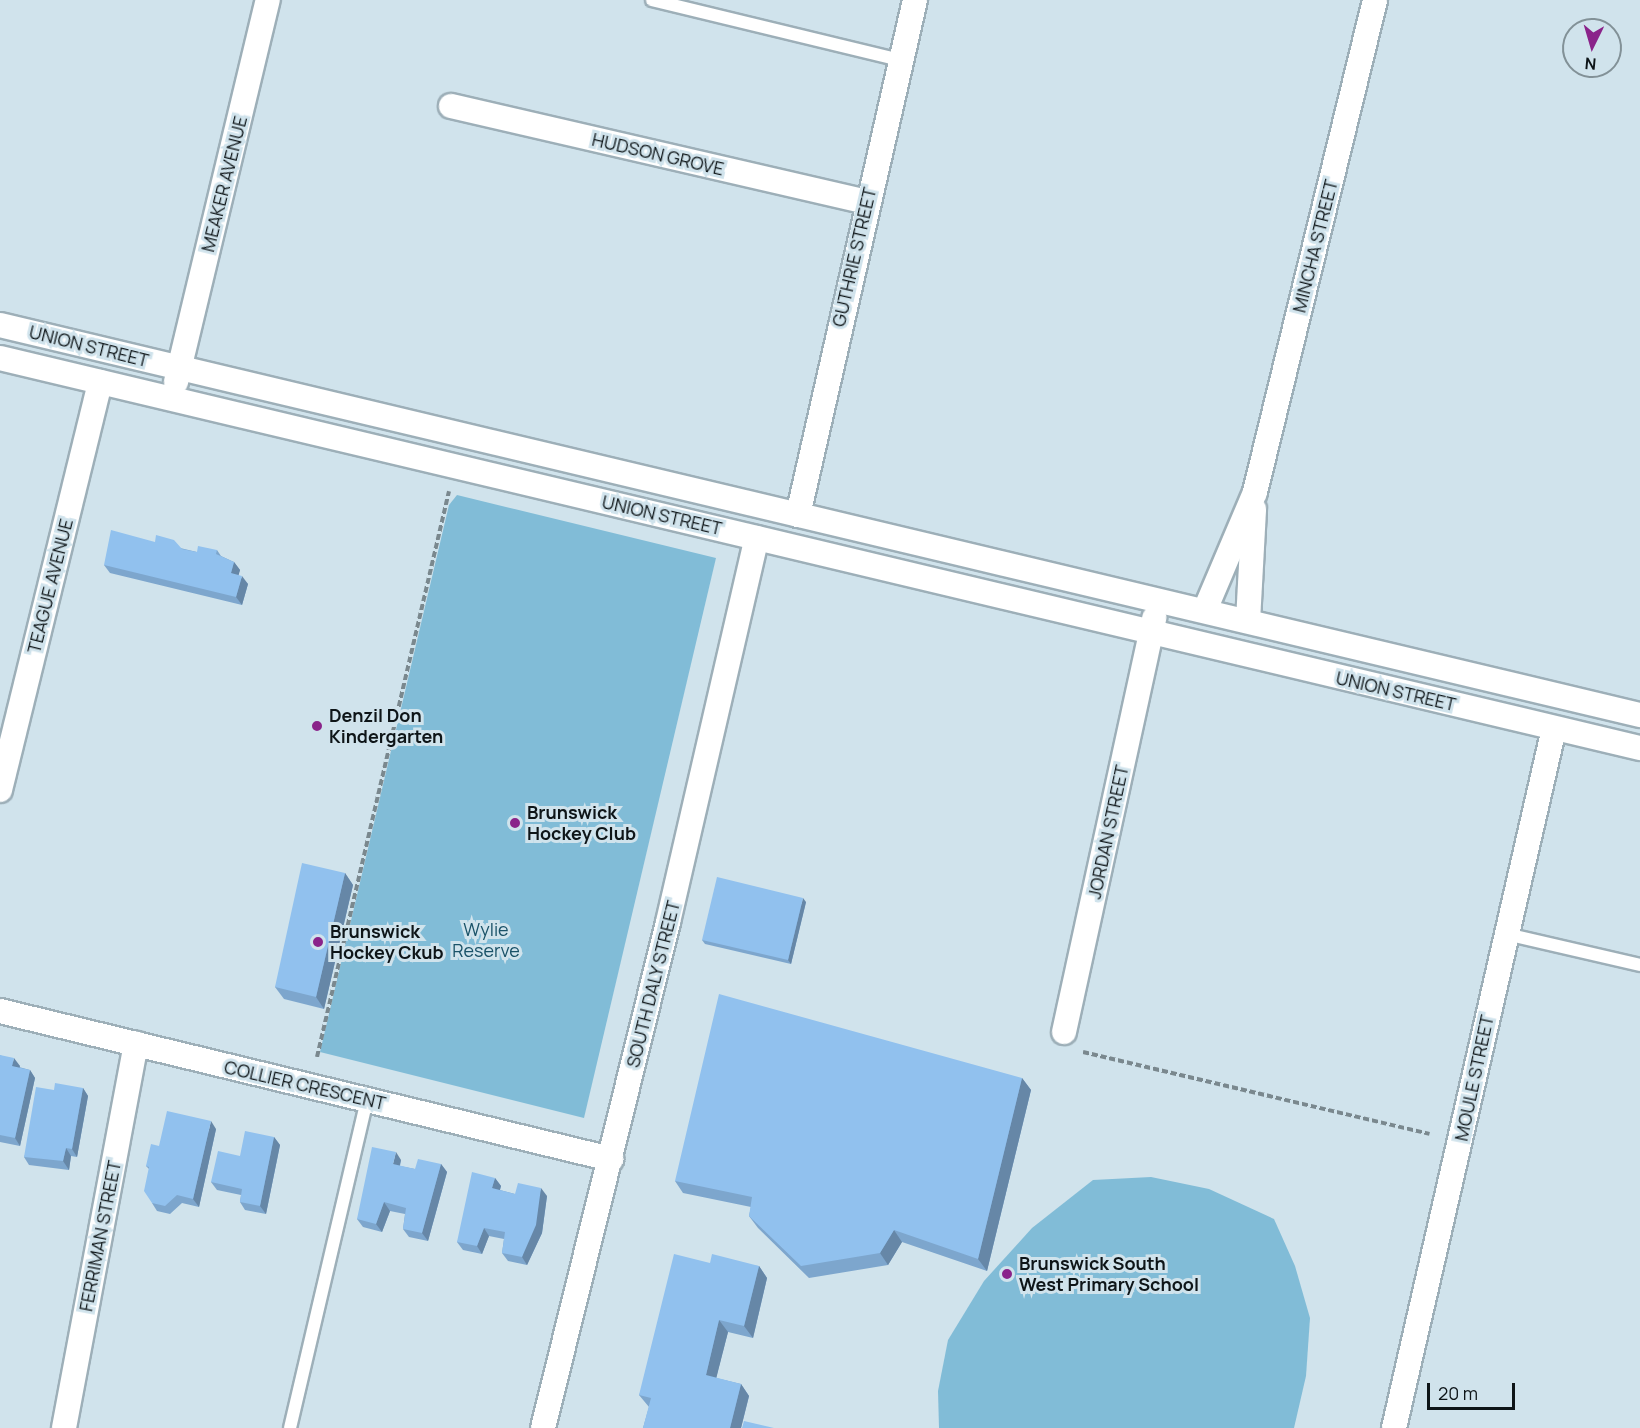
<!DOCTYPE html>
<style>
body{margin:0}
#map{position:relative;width:1640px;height:1428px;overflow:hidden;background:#d0e3ec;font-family:Manrope,sans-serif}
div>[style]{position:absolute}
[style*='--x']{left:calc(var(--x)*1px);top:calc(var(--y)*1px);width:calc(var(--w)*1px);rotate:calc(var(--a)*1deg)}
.green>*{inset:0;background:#81bcd7}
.path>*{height:4px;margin-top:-2px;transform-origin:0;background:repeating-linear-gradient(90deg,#7a888e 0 6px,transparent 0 9px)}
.roads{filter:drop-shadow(2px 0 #9dafb8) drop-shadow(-2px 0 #9dafb8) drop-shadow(0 2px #9dafb8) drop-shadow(0 -2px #9dafb8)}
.service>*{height:12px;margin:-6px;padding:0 6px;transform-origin:6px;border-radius:6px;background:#fff}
.minor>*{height:24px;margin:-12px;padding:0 12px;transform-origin:12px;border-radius:12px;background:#fff}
.wall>*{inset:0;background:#7da6cd}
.shaded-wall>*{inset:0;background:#6687a7}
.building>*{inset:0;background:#91c1ee}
.dots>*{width:16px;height:16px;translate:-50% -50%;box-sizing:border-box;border:3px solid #d0e3ec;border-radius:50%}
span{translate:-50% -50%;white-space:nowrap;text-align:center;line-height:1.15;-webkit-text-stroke:6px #d0e3ec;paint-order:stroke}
.street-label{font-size:18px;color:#0e1518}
.poi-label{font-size:18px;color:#0e1518;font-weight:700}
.left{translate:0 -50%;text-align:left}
.park-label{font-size:18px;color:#1a5268}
.north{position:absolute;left:1562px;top:18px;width:60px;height:60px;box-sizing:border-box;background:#d0e3ec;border:2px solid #829197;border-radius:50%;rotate:185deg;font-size:16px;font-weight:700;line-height:24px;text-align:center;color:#0e1518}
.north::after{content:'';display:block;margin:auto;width:21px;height:27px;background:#8a238a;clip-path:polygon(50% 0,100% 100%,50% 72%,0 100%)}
.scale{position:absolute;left:1427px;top:1383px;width:88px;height:27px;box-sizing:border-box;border:3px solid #0e1518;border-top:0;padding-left:8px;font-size:18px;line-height:21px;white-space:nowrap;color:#0e1518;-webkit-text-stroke:4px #d0e3ec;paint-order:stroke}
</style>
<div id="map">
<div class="green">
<i style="clip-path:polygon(457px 495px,716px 558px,584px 1118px,320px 1052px,449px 505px)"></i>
<i style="clip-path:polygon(1151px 1177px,1209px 1189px,1274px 1219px,1295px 1266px,1310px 1318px,1306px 1376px,1294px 1428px,939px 1428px,938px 1391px,948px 1340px,984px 1281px,1032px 1228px,1093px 1180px)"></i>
</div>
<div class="path">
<i style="--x:1083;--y:1052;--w:356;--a:13.3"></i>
<i style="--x:317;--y:1057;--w:581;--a:-76.87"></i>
</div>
<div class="roads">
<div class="service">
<i style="--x:652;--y:0;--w:255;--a:13.6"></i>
<i style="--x:1506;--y:934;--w:138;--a:13"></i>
<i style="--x:290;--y:1428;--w:338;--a:-76.8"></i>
</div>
<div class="minor">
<i style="--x:451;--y:106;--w:426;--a:13"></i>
<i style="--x:0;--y:325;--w:1686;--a:13.38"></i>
<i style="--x:0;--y:358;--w:1686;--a:13.38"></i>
<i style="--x:176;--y:382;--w:393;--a:-76.5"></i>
<i style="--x:798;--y:515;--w:528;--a:-77.2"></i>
<i style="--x:1205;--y:610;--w:128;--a:-67"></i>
<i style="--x:1255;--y:492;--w:506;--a:-76.29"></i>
<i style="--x:1248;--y:621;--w:112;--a:-86.9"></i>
<i style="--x:0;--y:790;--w:420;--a:-76.2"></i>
<i style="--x:0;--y:1011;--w:629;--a:13.62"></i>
<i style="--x:1064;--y:1032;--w:424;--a:-77.7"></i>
<i style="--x:64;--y:1428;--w:391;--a:-79.4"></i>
<i style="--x:543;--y:1428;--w:521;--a:-76.12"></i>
<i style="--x:668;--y:922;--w:394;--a:-77"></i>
<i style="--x:1394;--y:1428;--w:718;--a:-77.12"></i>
</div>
</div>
<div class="wall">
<i style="clip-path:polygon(155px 542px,197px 552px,217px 550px,221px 556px,234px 562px,240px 570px,238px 575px,248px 584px,242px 605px,110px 573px,104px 565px)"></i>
<i style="clip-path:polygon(345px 873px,353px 885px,324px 1009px,284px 999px,275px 987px)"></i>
<i style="clip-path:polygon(806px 902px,791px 964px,705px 944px,702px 940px)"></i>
<i style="clip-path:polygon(0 1055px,20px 1066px,19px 1067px,30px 1070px,35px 1078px,20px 1146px,0 1142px)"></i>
<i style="clip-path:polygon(1022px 1078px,1031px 1090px,987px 1271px,902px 1242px,888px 1265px,809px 1278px,758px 1228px,749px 1216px,751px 1207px,683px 1193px,675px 1181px)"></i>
<i style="clip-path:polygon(83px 1088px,88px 1096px,77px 1157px,71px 1156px,69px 1170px,29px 1165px,24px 1157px,54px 1090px)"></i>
<i style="clip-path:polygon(216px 1129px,199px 1207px,182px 1203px,170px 1214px,157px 1211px,152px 1203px,149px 1169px,146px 1166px,159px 1146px)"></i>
<i style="clip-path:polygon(274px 1137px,280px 1145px,266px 1214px,245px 1210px,240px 1202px,241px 1195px,217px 1190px,211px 1182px,240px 1156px)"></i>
<i style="clip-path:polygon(401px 1160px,400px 1166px,415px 1169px,441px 1164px,447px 1172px,428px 1241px,409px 1237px,403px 1229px,405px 1214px,390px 1211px,382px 1232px,363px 1227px,357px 1219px)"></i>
<i style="clip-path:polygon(495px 1178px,501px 1186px,500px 1190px,515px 1194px,547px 1196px,542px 1233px,527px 1265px,508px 1261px,502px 1253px,504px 1239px,489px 1236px,482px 1254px,463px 1250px,457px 1242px)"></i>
<i style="clip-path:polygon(710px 1263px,759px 1266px,767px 1278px,753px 1338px,728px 1332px,716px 1378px,741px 1384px,749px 1396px,741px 1428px,643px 1428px,649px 1407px,639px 1395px)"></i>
</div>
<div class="shaded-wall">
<i style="clip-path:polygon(234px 562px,240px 570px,237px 581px,231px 573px)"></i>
<i style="clip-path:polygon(242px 576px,248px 584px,242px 605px,236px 597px)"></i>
<i style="clip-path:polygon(345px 873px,353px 885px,324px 1009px,316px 997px)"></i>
<i style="clip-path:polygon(803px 898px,806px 902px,791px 964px,788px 960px)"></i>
<i style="clip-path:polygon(14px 1058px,20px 1066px,18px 1074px,12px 1066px)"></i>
<i style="clip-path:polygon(30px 1070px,35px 1078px,20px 1146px,15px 1138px)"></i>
<i style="clip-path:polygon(1022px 1078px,1031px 1090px,987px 1271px,978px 1259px)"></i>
<i style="clip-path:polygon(83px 1088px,88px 1096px,77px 1157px,72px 1149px)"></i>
<i style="clip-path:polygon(211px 1121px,216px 1129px,199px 1207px,193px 1199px)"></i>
<i style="clip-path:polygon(274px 1137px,280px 1145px,266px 1214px,260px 1206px)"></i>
<i style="clip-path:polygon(66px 1148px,71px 1156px,69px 1170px,63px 1161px)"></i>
<i style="clip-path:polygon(396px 1152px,401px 1160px,398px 1172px,393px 1164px)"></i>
<i style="clip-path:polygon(441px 1164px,447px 1172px,428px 1241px,422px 1233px)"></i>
<i style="clip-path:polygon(495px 1178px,501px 1186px,498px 1196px,492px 1188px)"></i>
<i style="clip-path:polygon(541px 1188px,547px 1196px,542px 1233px,527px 1265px,522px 1257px)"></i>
<i style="clip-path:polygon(384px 1202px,390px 1211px,382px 1232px,376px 1224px)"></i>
<i style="clip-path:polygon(484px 1228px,489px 1236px,482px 1254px,477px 1246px)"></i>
<i style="clip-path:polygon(894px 1230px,902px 1242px,888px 1265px,880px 1253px)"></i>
<i style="clip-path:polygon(759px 1266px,767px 1278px,753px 1338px,744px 1326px)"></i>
<i style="clip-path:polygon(719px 1320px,728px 1332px,714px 1387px,706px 1375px)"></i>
<i style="clip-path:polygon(741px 1384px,749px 1396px,741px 1428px,730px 1428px)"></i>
</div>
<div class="building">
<i style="clip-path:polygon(111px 530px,155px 542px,156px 535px,174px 540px,182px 549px,197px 552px,198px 546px,217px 550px,216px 554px,234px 562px,231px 573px,242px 576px,236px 597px,104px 565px)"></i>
<i style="clip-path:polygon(302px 863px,345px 873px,316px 997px,275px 987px)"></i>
<i style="clip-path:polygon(717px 877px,803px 898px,788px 960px,702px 940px)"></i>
<i style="clip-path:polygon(719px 994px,1022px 1078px,978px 1259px,894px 1230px,880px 1253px,801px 1266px,749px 1216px,752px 1197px,675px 1181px)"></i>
<i style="clip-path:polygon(0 1055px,14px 1058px,12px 1066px,30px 1070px,15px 1138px,0 1135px)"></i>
<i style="clip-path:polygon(55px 1083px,83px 1088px,72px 1149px,66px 1148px,63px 1161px,24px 1157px,36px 1087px,54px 1090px)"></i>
<i style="clip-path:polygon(167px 1111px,211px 1121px,193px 1199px,177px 1195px,165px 1206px,152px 1203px,144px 1191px,149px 1167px,146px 1166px,151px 1144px,159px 1146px)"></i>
<i style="clip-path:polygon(245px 1131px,274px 1137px,260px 1206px,240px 1202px,242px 1189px,211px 1182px,218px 1151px,240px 1156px)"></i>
<i style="clip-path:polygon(372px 1147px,396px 1152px,393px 1164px,415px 1169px,418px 1159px,441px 1164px,422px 1233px,403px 1229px,406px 1208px,384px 1202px,376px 1224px,357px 1219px)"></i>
<i style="clip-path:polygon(472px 1172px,495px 1178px,492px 1188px,515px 1194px,518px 1183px,541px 1188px,536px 1225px,522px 1257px,502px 1253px,505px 1232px,484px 1228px,477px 1246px,457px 1242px)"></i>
<i style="clip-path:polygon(674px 1254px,710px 1263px,712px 1254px,759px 1266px,744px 1326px,719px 1320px,706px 1375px,741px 1384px,730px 1428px,643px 1428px,651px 1398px,639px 1395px)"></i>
<i style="clip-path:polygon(744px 1421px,774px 1428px,742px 1428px)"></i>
</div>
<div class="dots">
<i style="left:317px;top:726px;background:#8a238a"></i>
<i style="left:515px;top:823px;background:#8a238a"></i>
<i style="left:318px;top:942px;background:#8a238a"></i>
<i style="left:1007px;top:1274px;background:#8a238a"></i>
</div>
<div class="street-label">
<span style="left:658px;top:154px;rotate:13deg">HUDSON GROVE</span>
<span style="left:224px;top:184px;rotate:-76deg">MEAKER AVENUE</span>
<span style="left:1315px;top:246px;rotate:-76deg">MINCHA STREET</span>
<span style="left:854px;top:257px;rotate:-77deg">GUTHRIE STREET</span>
<span style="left:89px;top:346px;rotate:14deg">UNION STREET</span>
<span style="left:662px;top:515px;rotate:13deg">UNION STREET</span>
<span style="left:50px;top:586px;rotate:-76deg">TEAGUE AVENUE</span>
<span style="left:1396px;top:691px;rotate:13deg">UNION STREET</span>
<span style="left:1108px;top:832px;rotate:-78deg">JORDAN STREET</span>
<span style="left:653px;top:984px;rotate:-76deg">SOUTH DALY STREET</span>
<span style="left:1474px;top:1078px;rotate:-78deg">MOULE STREET</span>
<span style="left:305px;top:1085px;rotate:13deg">COLLIER CRESCENT</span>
<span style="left:100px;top:1236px;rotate:-79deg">FERRIMAN STREET</span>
</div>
<div class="poi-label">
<span class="left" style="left:329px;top:726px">Denzil Don<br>Kindergarten</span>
<span class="left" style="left:527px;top:823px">Brunswick<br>Hockey Club</span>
<span class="left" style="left:330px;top:942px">Brunswick<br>Hockey Ckub</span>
<span class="left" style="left:1019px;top:1274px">Brunswick South<br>West Primary School</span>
</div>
<div class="park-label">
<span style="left:486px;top:940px">Wylie<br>Reserve</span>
</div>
<div class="north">N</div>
<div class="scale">20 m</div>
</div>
